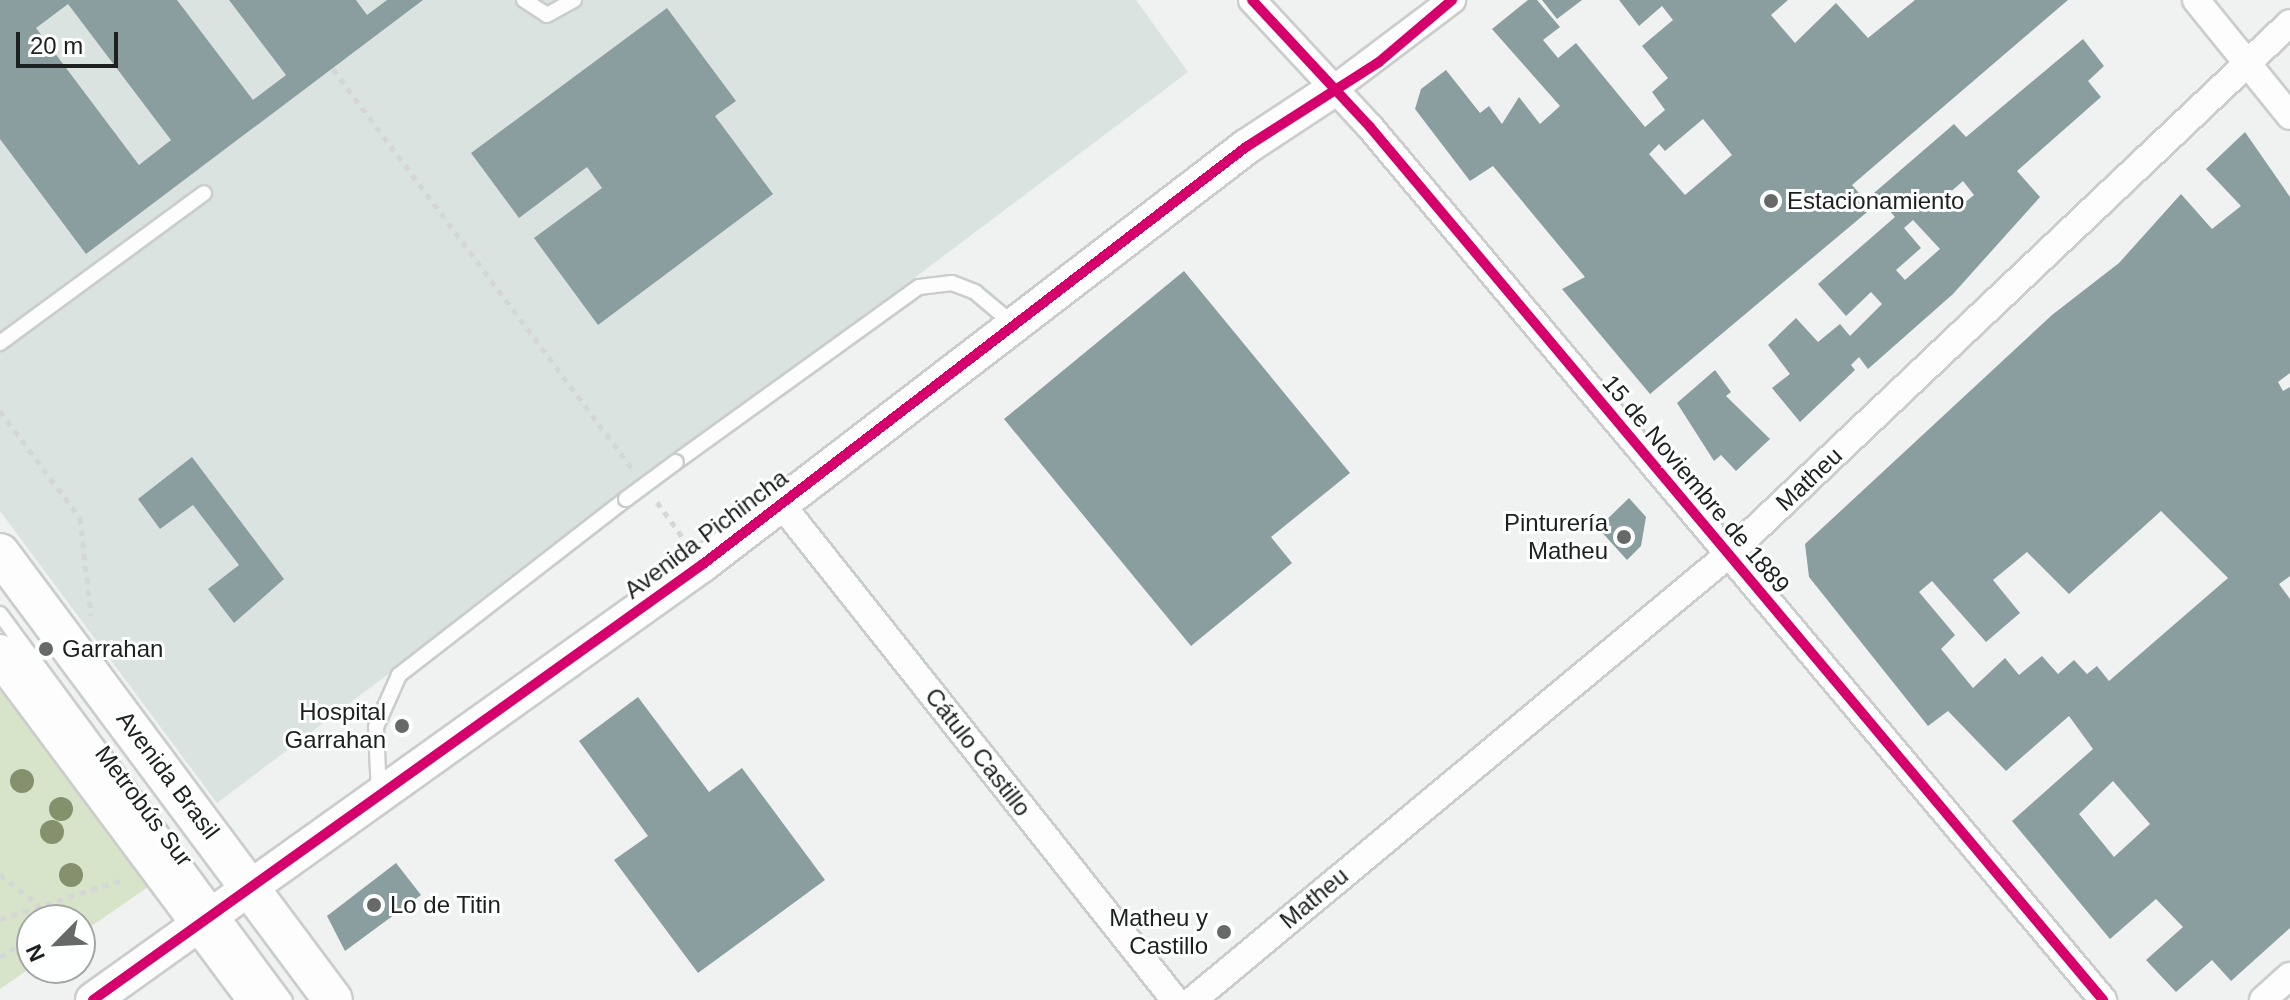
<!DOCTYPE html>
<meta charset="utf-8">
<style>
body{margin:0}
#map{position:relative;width:2290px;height:1000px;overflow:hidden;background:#eff2f1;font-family:Arial,sans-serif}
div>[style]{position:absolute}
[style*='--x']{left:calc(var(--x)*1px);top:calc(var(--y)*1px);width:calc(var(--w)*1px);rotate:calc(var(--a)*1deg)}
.built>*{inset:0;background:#dbe3e1}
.green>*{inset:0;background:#d8e4ca}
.building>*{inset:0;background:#8a9ea0}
.path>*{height:5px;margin-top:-2.5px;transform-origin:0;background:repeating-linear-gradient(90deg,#d5d6d6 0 6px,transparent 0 12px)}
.roads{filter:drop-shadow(2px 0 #cbcdcc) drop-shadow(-2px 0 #cbcdcc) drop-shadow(0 2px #cbcdcc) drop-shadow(0 -2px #cbcdcc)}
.service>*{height:14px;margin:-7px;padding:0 7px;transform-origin:7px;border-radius:7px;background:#fdfdfd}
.minor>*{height:26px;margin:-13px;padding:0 13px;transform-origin:13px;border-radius:13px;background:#fdfdfd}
.tertiary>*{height:34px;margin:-17px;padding:0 17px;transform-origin:17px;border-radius:17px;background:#fdfdfd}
.secondary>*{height:38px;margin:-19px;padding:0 19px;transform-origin:19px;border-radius:19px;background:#fdfdfd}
.bridges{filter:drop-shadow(2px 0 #cbcdcc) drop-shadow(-2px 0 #cbcdcc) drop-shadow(0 2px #cbcdcc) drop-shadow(0 -2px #cbcdcc)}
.service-bridge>*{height:14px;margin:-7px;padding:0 7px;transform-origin:7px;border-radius:7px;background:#fdfdfd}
.cycleway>*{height:10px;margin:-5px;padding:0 5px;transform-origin:5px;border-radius:5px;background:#d6006c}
.trees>*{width:24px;height:24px;margin:-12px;border-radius:50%;background:#84916c}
.dots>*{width:22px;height:22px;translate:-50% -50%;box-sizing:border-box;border:4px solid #feffff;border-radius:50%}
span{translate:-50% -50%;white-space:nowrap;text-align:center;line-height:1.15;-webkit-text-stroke:6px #feffff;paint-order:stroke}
.poi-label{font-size:24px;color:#1e1f1f}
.left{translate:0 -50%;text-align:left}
.right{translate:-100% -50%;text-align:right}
.street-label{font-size:24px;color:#1e1f1f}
.north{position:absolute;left:16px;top:904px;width:80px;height:80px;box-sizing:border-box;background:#feffff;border:2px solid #a4a5a5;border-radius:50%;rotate:246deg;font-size:22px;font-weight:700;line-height:32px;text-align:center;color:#1e1f1f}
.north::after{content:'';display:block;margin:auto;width:28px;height:36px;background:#676968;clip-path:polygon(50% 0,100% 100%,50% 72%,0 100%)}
.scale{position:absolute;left:16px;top:32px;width:102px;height:36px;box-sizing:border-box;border:4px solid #1e1f1f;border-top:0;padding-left:10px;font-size:24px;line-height:28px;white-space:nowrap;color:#1e1f1f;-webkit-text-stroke:6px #feffff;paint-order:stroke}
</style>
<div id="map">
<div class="built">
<i style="clip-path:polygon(0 0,1136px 0,1188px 72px,217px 803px,0 511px)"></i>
</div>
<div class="green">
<i style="clip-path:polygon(0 690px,151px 885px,80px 934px,80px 920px,32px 920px,32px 967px,0 989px)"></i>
</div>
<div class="building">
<i style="clip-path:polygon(evenodd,0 0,177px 0,253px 100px,286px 75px,229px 0,356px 0,367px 15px,387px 0,423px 0,86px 254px,0 139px,0 0,68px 4px,171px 140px,139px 165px,36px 28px,68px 4px)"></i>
<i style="clip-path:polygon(evenodd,1528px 0,1537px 0,1560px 27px,1543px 40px,1558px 58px,1576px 43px,1645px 127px,1665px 110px,1652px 92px,1668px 78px,1642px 46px,1673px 20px,1662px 6px,1639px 26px,1619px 0,1788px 0,1771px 15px,1795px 43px,1836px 3px,1868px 38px,1915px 0,2068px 0,1852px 185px,1872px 208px,1650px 394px,1562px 289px,1585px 277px,1493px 166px,1470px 181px,1415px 109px,1421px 89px,1446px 70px,1480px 113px,1489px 106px,1502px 124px,1519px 97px,1540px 124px,1560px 106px,1492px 29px,1528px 0,1703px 119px,1732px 155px,1685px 195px,1649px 154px,1659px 144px,1665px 151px,1703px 119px)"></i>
<i style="clip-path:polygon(1542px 0,1582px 0,1557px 19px)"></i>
<i style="clip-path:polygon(667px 8px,736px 101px,715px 116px,773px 194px,598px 325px,534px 238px,602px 188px,587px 167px,519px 218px,471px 153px)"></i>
<i style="clip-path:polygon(evenodd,2083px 39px,2104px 66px,2088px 81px,2101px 97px,2017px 171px,2040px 197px,1953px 294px,1868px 369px,1859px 357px,1851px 365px,1855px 370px,1800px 422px,1772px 388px,1790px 374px,1768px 345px,1796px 318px,1818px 342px,1840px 324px,1850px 336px,1882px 304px,1871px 292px,1846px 316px,1818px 284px,1895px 217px,1874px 193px,1954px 124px,1966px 137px,2083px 39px,1963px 181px,1974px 195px,1958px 208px,1947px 195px,1963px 181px,2083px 39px,1913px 220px,1940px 249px,1905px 280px,1896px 270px,1921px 248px,1904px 228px,1913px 220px)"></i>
<i style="clip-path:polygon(evenodd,2245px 132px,2290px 197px,2290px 373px,2278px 382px,2283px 391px,2290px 387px,2290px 576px,2279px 584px,2290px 599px,2290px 928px,2231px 981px,2212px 960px,2176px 992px,2146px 960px,2183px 927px,2156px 899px,2110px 939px,2012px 821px,2093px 749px,2069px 716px,2006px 771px,1948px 711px,1928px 726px,1809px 577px,1805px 544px,2052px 315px,2119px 263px,2181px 194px,2212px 229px,2241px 206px,2206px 169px,2245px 132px,2161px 511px,2228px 578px,2109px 681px,2097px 666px,2087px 674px,2074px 660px,2058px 674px,2042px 656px,2019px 675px,2005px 658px,1973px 688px,1941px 649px,1955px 635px,1919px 592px,1932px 581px,1986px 642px,2020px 613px,1993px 580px,2027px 552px,2069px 594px,2161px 511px,2245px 132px,2113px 781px,2150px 824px,2114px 857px,2079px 814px,2113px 781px)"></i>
<i style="clip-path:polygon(1184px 271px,1350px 473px,1271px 537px,1292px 563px,1191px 646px,1004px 419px)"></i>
<i style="clip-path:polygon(1715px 370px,1731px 392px,1726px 396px,1770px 439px,1736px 471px,1721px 455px,1714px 461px,1677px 403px)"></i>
<i style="clip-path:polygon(192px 457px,284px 579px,234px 623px,208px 589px,239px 565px,193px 505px,160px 529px,138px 499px)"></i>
<i style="clip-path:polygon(1629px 498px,1646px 517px,1641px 546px,1627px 560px,1598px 528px)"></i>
<i style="clip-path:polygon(638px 697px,709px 792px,742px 768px,825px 880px,698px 973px,614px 860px,648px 836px,579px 741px)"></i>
<i style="clip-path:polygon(396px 863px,421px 895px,345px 951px,327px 916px)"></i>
</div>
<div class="path">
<i style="--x:333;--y:69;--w:498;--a:53.2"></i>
<i style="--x:0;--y:411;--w:134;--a:53.2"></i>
<i style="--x:80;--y:518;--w:98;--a:83.5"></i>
<i style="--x:657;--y:502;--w:46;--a:53.9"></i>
<i style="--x:0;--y:874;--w:50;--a:39.4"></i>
<i style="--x:39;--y:906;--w:15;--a:70"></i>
<i style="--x:0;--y:919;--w:131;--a:-17.7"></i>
<i style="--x:0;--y:957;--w:38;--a:-32"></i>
<i style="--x:61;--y:968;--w:13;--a:72"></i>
</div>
<div class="roads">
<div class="service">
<i style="--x:524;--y:0;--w:27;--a:33"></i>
<i style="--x:547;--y:15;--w:31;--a:-29"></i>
<i style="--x:0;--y:343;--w:253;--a:-36.3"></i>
<i style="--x:676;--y:462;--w:299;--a:-35.8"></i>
<i style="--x:919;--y:287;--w:33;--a:-7"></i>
<i style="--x:952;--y:283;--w:25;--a:21"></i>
<i style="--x:975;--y:292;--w:50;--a:40.1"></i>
<i style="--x:0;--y:614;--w:480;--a:53.6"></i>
<i style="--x:379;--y:794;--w:67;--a:-92.6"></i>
<i style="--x:376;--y:727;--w:57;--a:-66.1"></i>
<i style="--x:399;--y:675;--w:287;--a:-37.8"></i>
</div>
<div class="minor">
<i style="--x:1252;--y:0;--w:173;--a:47.1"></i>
<i style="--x:1370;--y:127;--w:1140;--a:49.98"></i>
<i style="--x:2196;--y:0;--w:149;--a:51"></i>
<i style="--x:1334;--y:89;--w:148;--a:-37"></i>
<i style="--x:781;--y:504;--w:633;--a:51.54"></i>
<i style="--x:1193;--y:1000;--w:697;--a:-39.76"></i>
<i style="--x:1729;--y:554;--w:772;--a:-43.43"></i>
<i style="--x:2263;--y:1000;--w:36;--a:-42"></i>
</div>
<div class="tertiary">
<i style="--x:93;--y:1000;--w:750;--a:-35.56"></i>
<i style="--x:703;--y:564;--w:685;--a:-37.52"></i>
<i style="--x:1246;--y:147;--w:105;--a:-33.4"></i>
</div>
<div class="secondary">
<i style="--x:0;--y:553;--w:557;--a:53.32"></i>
<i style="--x:0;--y:654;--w:432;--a:53.3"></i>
</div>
</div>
<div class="bridges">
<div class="service-bridge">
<i style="--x:626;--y:499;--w:62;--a:-36.5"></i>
</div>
</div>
<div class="cycleway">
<i style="--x:1252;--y:0;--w:173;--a:47.1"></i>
<i style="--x:1370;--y:127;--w:1140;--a:49.98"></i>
<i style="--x:93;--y:1000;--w:750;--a:-35.56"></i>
<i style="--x:703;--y:564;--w:685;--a:-37.52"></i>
<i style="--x:1246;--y:147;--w:158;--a:-32.6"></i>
<i style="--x:1379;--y:62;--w:96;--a:-40.3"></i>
</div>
<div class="trees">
<i style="left:22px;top:781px"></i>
<i style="left:61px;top:809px"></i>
<i style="left:52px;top:832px"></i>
<i style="left:71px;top:875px"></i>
</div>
<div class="dots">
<i style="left:1771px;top:201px;background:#676968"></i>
<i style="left:1624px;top:537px;background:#676968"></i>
<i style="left:46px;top:649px;background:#676968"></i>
<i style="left:402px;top:726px;background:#676968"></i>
<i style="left:374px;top:905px;background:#676968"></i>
<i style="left:1224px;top:932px;background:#676968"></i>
</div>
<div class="poi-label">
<span class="left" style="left:1787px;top:201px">Estacionamiento</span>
<span class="right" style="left:1608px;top:537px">Pinturería<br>Matheu</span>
<span class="left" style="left:62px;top:649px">Garrahan</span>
<span class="right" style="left:386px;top:726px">Hospital<br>Garrahan</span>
<span class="left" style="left:390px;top:905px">Lo de Titin</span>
<span class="right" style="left:1208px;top:932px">Matheu y<br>Castillo</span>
</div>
<div class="street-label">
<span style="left:1809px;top:479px;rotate:-43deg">Matheu</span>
<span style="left:1696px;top:484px;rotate:50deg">15 de Noviembre de 1889</span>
<span style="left:706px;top:534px;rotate:-37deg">Avenida Pichincha</span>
<span style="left:978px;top:752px;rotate:52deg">Cátulo Castillo</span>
<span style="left:168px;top:775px;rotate:53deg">Avenida Brasil</span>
<span style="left:144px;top:806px;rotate:53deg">Metrobús Sur</span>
<span style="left:1314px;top:898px;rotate:-40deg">Matheu</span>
</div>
<div class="north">N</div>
<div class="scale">20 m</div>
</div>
